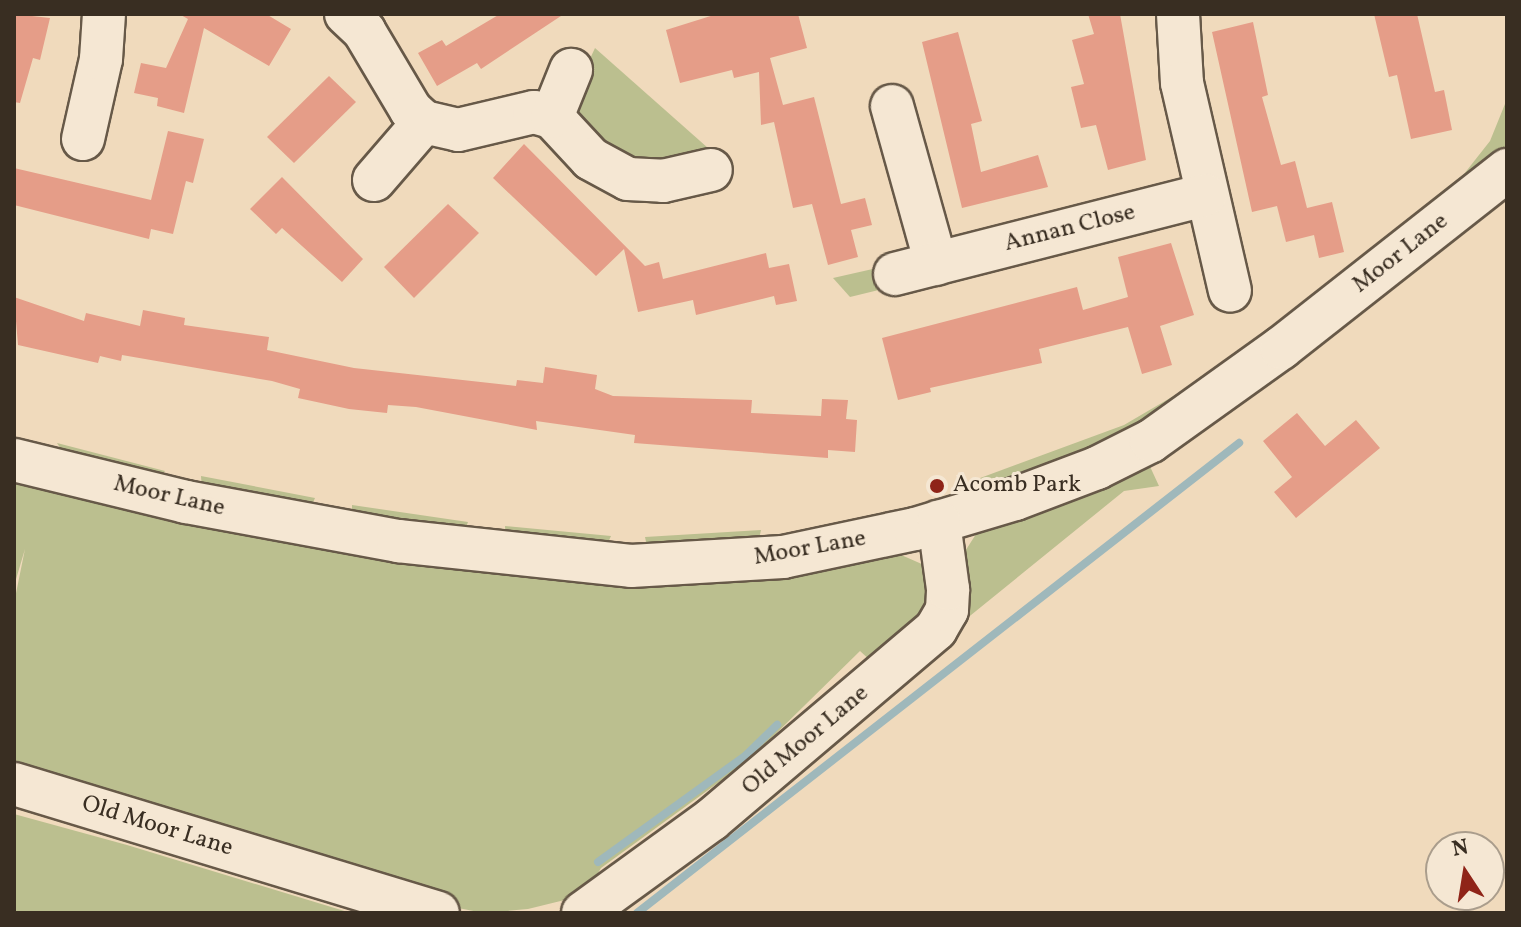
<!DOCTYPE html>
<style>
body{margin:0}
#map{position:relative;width:1521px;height:927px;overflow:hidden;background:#f0dabc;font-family:Vollkorn,serif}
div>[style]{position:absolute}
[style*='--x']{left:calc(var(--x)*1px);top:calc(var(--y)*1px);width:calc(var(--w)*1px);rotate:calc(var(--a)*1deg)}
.green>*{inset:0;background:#bbbf8f}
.stream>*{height:8px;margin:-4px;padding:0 4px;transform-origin:4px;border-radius:4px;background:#9fb8bb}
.building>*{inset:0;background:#e59d88}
.roads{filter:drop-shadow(2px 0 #675948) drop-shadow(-2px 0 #675948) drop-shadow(0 2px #675948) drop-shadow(0 -2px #675948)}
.minor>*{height:42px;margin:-21px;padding:0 21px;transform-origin:21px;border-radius:21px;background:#f5e7d3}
.dots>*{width:22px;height:22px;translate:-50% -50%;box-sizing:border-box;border:4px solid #f5e7d3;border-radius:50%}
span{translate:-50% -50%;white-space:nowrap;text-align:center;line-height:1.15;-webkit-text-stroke:6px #f5e7d3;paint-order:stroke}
.street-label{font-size:24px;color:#392e22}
.poi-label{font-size:24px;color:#392e22}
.left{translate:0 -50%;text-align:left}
.frame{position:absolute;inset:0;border:16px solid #392e22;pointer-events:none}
.north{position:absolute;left:1425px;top:831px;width:80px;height:80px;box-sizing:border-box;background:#f5e7d3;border:2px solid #aa9d8c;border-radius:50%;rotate:348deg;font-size:22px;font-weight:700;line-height:32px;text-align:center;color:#392e22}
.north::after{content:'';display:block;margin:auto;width:28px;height:36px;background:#8f2418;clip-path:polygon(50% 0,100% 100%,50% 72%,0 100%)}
</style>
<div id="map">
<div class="green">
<i style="clip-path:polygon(595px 48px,717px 156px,630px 167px,576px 120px,574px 93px)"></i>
<i style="clip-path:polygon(1507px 99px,1507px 149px,1275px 335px,1269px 329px,1464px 174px,1490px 141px)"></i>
<i style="clip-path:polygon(886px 266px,891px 287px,850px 297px,833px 278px)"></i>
<i style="clip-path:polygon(1263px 334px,1268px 340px,1133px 433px,1012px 484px,963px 489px,964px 484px,1124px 425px,1194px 384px)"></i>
<i style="clip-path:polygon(57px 443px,165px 471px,158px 480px,66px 457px)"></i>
<i style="clip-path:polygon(1147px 460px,1159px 486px,1124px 491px,955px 628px,960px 559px,980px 528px)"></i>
<i style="clip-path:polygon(14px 474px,394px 559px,899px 554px,924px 565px,935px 607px,872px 662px,860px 651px,748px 761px,601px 868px,585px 895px,528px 909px,484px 913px,437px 904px,14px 775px,14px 603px,25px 549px,14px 586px)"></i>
<i style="clip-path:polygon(201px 476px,315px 498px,309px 512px,202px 490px)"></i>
<i style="clip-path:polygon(352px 505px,468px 522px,463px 535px,352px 519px)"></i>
<i style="clip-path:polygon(505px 526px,611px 536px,605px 549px,506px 540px)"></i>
<i style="clip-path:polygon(761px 530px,758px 544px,648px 551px,645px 537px)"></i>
<i style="clip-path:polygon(14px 814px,127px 845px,351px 913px,14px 913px)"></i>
</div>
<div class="stream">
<i style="--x:598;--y:862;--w:181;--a:-35.8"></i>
<i style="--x:745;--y:756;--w:45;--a:-44.1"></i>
<i style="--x:637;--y:913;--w:764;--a:-37.98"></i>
</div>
<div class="building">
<i style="clip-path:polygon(14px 14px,50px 18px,40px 60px,33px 58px,20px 103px,14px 102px)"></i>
<i style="clip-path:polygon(179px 14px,266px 14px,291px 29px,269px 66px,204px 28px,184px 113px,157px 106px,158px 98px,134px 93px,141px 63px,166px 68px,188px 19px)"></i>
<i style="clip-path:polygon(500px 14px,564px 14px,481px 69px,477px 63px,437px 86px,418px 53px,442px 40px,446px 46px)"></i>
<i style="clip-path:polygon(717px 14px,798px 14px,807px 48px,770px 58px,783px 105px,814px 97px,841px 204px,865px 198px,872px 225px,851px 230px,858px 257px,828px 265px,812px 204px,793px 208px,774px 122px,761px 125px,759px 72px,734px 78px,732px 70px,680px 83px,666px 30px)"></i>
<i style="clip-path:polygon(1088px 14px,1120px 14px,1146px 160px,1108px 170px,1096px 125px,1081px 128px,1071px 87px,1084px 84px,1072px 40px,1094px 34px)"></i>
<i style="clip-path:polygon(1374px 14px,1417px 14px,1435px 92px,1444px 90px,1452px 130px,1411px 139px,1397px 75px,1389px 77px)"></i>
<i style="clip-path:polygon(1253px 22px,1268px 95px,1262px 97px,1281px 165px,1295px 161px,1307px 208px,1332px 202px,1344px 252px,1319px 258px,1314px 235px,1286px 242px,1277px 206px,1252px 212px,1212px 32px)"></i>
<i style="clip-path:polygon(958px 32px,982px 121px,971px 124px,981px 172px,1038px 155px,1048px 187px,962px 208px,922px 42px)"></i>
<i style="clip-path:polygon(329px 76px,356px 102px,294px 163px,267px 137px)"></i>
<i style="clip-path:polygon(168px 131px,204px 139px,193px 183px,186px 181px,173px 234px,151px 229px,149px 239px,14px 205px,14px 168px,151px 200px)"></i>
<i style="clip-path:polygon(524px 144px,645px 266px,659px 262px,663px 279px,766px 253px,769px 268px,789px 264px,797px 301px,776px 305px,774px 296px,696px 315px,693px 300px,638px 312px,624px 249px,596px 276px,493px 178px)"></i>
<i style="clip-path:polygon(282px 177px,363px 259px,342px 282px,282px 228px,276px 234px,250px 209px)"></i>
<i style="clip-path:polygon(448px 204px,479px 233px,414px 298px,384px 267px)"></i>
<i style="clip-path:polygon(1171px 243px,1194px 315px,1160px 326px,1172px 365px,1142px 374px,1128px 327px,1039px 349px,1042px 363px,930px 388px,931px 392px,898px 400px,882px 338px,1077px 287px,1083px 310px,1128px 297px,1118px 257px)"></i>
<i style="clip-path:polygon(14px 297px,84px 321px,86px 313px,140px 326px,143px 310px,185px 318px,184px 325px,269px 337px,267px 350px,354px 368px,516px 386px,517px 380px,543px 383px,545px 367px,597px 375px,595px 389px,613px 396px,752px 400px,751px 413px,821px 416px,822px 399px,848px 400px,846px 419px,857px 420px,855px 452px,828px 450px,828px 458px,634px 443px,635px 435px,536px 421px,537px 430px,416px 407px,388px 405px,387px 413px,349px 409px,298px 398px,300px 389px,272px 381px,122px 355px,121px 361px,100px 356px,98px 363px,18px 345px)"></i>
<i style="clip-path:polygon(1297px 413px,1325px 446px,1356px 420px,1380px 448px,1296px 518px,1274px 492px,1292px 477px,1263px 441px)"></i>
</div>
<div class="roads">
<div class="minor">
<i style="--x:346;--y:14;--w:25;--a:43"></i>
<i style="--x:364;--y:31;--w:92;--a:59.3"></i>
<i style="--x:411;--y:110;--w:18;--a:43"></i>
<i style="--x:424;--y:122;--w:35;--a:13"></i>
<i style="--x:458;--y:130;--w:78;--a:-13.3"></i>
<i style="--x:534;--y:112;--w:19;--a:16"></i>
<i style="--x:552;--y:117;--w:57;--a:47.1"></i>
<i style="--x:591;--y:159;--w:42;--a:28.4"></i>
<i style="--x:628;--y:179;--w:35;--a:3"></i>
<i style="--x:663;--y:181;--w:49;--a:-12.9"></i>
<i style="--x:1178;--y:14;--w:69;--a:86.7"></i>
<i style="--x:1182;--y:83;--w:213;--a:77"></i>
<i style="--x:892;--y:106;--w:164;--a:74.4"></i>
<i style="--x:552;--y:117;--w:51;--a:-68"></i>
<i style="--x:83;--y:139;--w:82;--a:-77.3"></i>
<i style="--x:101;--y:59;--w:45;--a:-86.2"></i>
<i style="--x:374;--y:180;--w:77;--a:-49.2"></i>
<i style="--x:895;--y:274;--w:320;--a:-14.3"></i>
<i style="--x:14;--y:460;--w:177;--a:13.7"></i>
<i style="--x:186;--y:502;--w:216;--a:10.4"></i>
<i style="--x:398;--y:541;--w:234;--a:6.1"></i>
<i style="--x:631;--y:566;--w:152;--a:-3.4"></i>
<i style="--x:783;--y:557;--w:135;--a:-12"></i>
<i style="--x:915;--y:529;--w:104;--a:-16.7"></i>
<i style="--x:1015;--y:499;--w:88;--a:-20.7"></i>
<i style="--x:1097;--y:468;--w:60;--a:-26.6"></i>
<i style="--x:1151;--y:441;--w:160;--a:-35.6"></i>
<i style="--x:1281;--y:348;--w:288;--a:-38.2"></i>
<i style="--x:14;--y:784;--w:443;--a:16.9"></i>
<i style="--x:583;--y:913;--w:158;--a:-36"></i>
<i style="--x:711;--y:820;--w:295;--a:-40.3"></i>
<i style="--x:936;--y:629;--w:22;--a:-60"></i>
<i style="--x:947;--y:610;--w:21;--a:-87"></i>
<i style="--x:948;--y:589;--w:68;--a:-97.7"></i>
</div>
</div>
<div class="dots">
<i style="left:937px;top:486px;background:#8f2418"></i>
</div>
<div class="street-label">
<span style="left:1070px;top:229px;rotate:-14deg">Annan Close</span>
<span style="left:1401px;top:254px;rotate:-38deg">Moor Lane</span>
<span style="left:169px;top:497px;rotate:13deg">Moor Lane</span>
<span style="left:810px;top:549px;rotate:-10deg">Moor Lane</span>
<span style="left:806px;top:741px;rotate:-40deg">Old Moor Lane</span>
<span style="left:157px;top:827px;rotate:17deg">Old Moor Lane</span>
</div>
<div class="poi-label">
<span class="left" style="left:953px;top:486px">Acomb Park</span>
</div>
<div class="frame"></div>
<div class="north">N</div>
</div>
